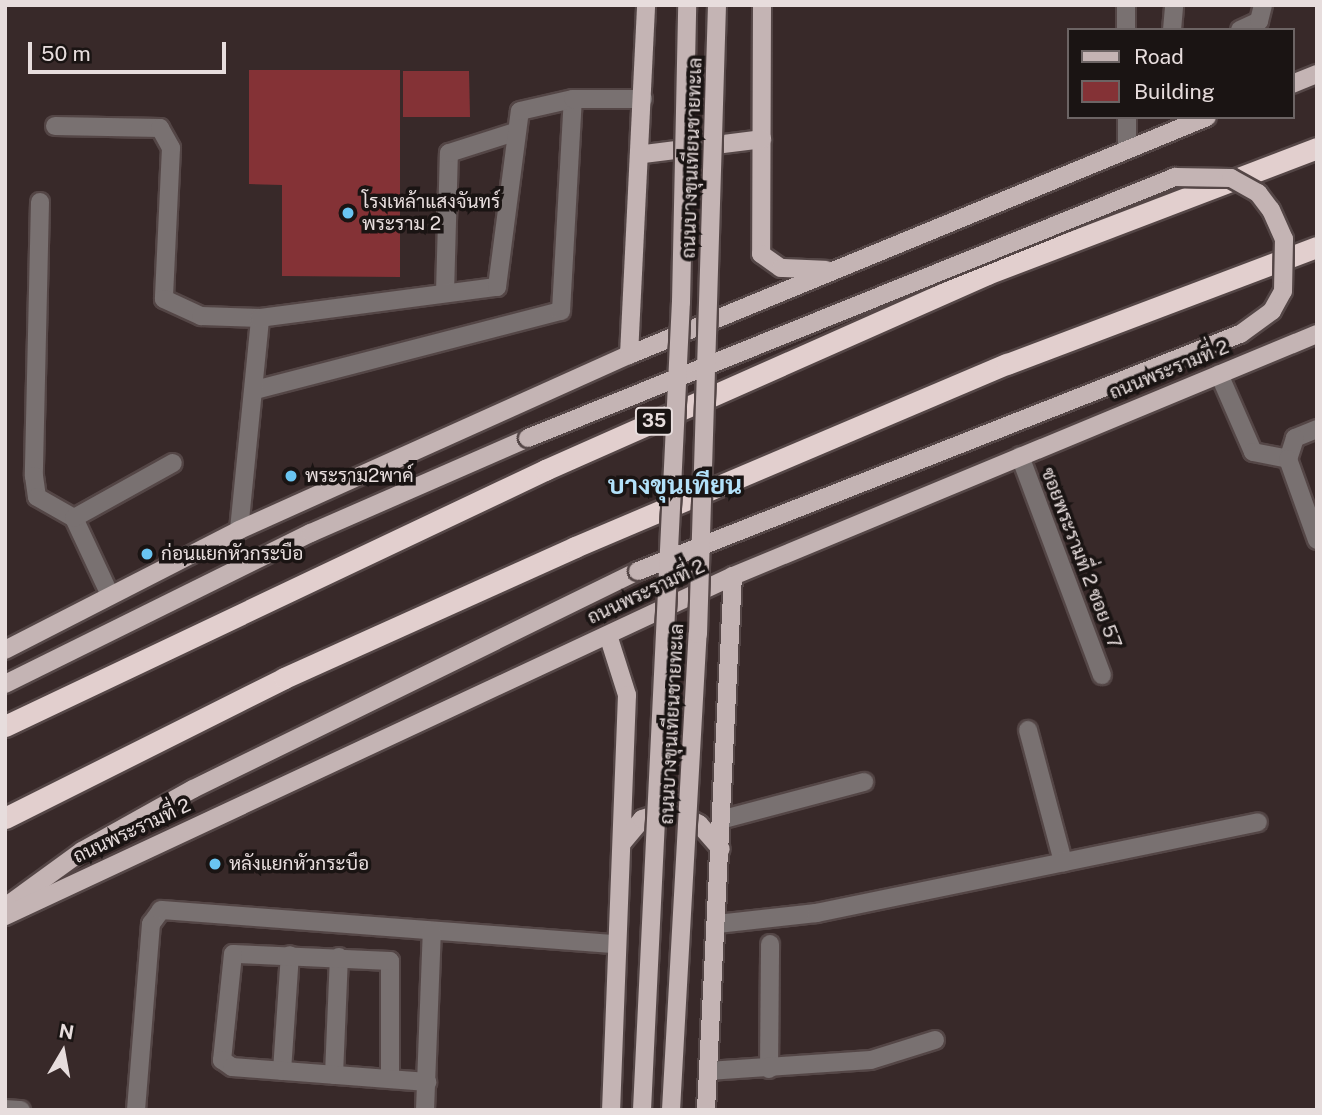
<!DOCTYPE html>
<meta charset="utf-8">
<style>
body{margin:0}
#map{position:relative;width:1322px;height:1115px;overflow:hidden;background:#382929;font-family:"Public Sans",Sarabun,sans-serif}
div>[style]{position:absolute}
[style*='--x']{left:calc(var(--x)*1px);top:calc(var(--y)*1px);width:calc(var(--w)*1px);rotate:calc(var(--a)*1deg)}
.building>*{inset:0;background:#843236}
.roads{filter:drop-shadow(2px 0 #544646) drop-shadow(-2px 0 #544646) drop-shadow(0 2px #544646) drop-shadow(0 -2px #544646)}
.minor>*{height:18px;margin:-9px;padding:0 9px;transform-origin:9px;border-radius:9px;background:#797171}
.major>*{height:18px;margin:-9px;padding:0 9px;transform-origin:9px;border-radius:9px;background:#c4b4b4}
.highway>*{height:21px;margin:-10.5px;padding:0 10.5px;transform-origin:10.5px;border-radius:10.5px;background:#e2cfce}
.bridges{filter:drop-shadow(2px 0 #544646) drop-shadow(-2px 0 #544646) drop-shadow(0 2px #544646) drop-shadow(0 -2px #544646)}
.major-bridge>*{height:18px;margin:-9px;padding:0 9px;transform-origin:9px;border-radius:9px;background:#c4b4b4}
.dots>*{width:19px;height:19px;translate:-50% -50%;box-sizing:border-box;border:4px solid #1a1413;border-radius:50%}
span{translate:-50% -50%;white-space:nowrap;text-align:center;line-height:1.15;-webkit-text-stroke:7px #1a1413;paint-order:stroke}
.shield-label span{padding:2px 5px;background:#1a1413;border:2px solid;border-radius:5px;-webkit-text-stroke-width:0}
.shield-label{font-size:18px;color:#e7dddd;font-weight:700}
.street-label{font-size:19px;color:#e7dddd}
.poi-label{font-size:19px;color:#e7dddd}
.left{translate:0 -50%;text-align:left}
.district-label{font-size:26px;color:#b2e1fa;font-weight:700}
.frame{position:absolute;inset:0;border:7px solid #e7dddd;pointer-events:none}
.legend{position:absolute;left:1067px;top:28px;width:228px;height:91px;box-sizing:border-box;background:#1a1413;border:2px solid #6c6464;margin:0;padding:9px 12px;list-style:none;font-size:21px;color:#e7dddd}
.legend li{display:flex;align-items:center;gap:14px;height:35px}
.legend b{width:35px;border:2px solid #6c6464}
.north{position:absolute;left:28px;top:1017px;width:70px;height:70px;-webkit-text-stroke:5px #1a1413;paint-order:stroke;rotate:10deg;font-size:19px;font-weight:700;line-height:28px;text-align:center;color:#e7dddd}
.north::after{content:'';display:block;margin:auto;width:24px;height:32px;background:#e7dddd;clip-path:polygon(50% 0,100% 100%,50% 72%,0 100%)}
.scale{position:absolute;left:28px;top:42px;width:198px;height:32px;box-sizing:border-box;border:4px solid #e7dddd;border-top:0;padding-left:9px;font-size:21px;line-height:24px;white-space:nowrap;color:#e7dddd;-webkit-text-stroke:5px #1a1413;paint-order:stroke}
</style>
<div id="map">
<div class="building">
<i style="clip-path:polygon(249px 70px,400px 70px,400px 277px,282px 276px,282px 185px,249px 184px)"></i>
<i style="clip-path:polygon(403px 71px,469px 71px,470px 117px,403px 117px)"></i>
</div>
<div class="roads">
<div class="minor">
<i style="--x:1126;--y:5;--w:25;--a:90"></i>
<i style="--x:1172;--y:30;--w:25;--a:-85"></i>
<i style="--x:1240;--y:30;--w:21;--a:-25"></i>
<i style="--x:1259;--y:21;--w:16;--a:-76"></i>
<i style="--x:1127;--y:117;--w:31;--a:90"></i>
<i style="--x:55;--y:126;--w:105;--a:1.1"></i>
<i style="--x:160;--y:128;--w:23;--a:61"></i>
<i style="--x:171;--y:148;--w:151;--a:92.7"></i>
<i style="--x:164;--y:299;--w:41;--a:24.7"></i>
<i style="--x:201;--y:316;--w:59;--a:1.9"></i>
<i style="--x:40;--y:202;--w:274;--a:91.3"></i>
<i style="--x:34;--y:476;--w:21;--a:82"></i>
<i style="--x:37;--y:497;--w:43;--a:29.6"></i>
<i style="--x:445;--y:293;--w:140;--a:-88.4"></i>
<i style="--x:449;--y:153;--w:69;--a:-17.7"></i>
<i style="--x:1219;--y:374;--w:85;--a:66.4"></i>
<i style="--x:1253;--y:452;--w:36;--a:11"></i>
<i style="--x:255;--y:390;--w:316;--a:-14.5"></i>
<i style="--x:561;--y:311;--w:212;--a:-86.8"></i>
<i style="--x:1317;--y:429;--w:24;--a:158"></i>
<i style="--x:1295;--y:438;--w:22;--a:108"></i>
<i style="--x:1288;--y:459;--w:86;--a:70.3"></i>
<i style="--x:1020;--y:456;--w:234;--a:69.5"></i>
<i style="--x:239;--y:530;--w:213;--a:-84.3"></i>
<i style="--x:260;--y:318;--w:239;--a:-7.5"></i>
<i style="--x:497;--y:287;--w:177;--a:-82.6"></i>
<i style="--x:520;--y:111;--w:54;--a:-12.8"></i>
<i style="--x:573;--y:99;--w:70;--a:0"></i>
<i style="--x:110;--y:595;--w:85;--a:-115.1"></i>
<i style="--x:74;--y:518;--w:113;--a:-29.1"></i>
<i style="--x:1028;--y:730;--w:137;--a:75.1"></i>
<i style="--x:724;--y:819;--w:145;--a:-14.8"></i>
<i style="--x:717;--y:924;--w:100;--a:-6.3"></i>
<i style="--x:816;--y:913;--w:451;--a:-11.6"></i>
<i style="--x:769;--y:1069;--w:125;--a:-89.5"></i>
<i style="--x:282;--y:1071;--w:116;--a:-86.1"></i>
<i style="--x:708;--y:1071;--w:163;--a:-3.9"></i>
<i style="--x:871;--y:1060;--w:67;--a:-17.4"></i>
<i style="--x:334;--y:1075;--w:118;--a:-87.6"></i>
<i style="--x:390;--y:1079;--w:118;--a:-90"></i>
<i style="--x:390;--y:961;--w:157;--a:-177.4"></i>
<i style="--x:233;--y:954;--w:107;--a:95.9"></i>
<i style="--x:222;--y:1060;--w:12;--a:35"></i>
<i style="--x:232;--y:1067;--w:196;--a:4.4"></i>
<i style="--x:5;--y:1109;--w:16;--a:4"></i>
<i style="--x:136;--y:1110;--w:187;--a:-85.4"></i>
<i style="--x:151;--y:924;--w:17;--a:-54"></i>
<i style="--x:161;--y:910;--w:457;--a:4.3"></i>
<i style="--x:425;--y:1110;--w:179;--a:-87.8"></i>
</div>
<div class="major">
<i style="--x:762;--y:5;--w:249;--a:90.2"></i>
<i style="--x:761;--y:254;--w:24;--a:35"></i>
<i style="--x:781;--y:268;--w:45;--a:2.5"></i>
<i style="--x:1292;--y:84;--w:27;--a:-22"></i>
<i style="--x:644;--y:154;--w:119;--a:-7.2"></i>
<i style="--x:629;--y:355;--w:350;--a:-87.2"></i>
<i style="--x:608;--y:635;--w:63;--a:72.4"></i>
<i style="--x:627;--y:695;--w:415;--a:92.2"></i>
<i style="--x:5;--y:650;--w:263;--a:-27.1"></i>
<i style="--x:239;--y:530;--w:427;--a:-24.2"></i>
<i style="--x:629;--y:355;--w:625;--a:-22.38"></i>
<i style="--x:5;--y:684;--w:341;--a:-26.3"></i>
<i style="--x:311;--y:533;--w:237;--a:-23.6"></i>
<i style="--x:623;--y:842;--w:30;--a:-50"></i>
<i style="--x:642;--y:819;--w:32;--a:-18"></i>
<i style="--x:672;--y:809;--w:31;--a:29"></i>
<i style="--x:699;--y:824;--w:33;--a:49"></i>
<i style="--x:5;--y:907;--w:95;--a:-36"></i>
<i style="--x:82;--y:851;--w:127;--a:-29.2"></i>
<i style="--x:193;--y:789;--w:496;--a:-26.1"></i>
<i style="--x:5;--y:916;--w:803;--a:-25.03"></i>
<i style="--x:733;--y:576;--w:632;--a:-22.51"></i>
<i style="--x:706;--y:1110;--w:535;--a:-87.11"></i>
</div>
<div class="highway">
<i style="--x:5;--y:726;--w:598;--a:-25.36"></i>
<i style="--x:545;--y:470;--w:484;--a:-23.9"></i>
<i style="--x:987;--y:274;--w:353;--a:-20.9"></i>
<i style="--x:5;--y:818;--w:312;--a:-26.6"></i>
<i style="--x:284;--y:678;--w:319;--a:-24.2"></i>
<i style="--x:575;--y:547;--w:469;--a:-23"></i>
<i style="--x:1007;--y:364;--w:331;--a:-20.7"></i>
</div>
</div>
<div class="bridges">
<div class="major-bridge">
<i style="--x:528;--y:438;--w:698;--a:-21.97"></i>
<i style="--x:1175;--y:177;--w:56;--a:1"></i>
<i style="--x:1231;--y:178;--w:31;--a:29"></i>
<i style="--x:1258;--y:193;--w:21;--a:53"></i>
<i style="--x:1271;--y:210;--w:32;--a:66"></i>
<i style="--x:1284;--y:239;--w:52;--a:91.1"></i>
<i style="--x:1283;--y:291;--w:23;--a:119"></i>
<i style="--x:1272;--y:311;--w:39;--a:144"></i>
<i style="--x:1240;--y:334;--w:647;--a:158.51"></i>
<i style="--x:642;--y:1110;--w:809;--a:-87.24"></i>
<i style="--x:681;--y:302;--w:297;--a:-88.8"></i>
<i style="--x:671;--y:1110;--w:477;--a:-86.8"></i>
<i style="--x:698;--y:634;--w:629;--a:-88.27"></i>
</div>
</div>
<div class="dots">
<i style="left:348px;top:213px;background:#69c4f1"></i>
<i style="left:291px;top:476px;background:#69c4f1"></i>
<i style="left:147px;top:554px;background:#69c4f1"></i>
<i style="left:215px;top:864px;background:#69c4f1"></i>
</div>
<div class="shield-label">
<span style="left:654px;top:421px">35</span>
</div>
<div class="street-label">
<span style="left:692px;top:158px;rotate:-88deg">ถนนบางขุนเทียนชายทะเล</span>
<span style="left:1169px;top:370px;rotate:-22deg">ถนนพระรามที่ 2</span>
<span style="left:1081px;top:558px;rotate:69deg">ซอยพระรามที่ 2 ซอย 57</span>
<span style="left:646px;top:592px;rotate:-25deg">ถนนพระรามที่ 2</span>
<span style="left:672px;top:724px;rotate:-87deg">ถนนบางขุนเทียนชายทะเล</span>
<span style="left:132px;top:831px;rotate:-25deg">ถนนพระรามที่ 2</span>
</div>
<div class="poi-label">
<span class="left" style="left:362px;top:213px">โรงเหล้าแสงจันทร์<br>พระราม 2</span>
<span class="left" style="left:305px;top:476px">พระราม2พาค์</span>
<span class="left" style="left:161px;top:554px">ก่อนแยกหัวกระบือ</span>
<span class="left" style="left:229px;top:864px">หลังแยกหัวกระบือ</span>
</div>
<div class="district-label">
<span style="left:675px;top:485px">บางขุนเทียน</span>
</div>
<div class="frame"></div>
<ul class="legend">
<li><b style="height:9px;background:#c4b4b4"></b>Road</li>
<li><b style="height:19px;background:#843236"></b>Building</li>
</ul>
<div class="north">N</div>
<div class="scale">50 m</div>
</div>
